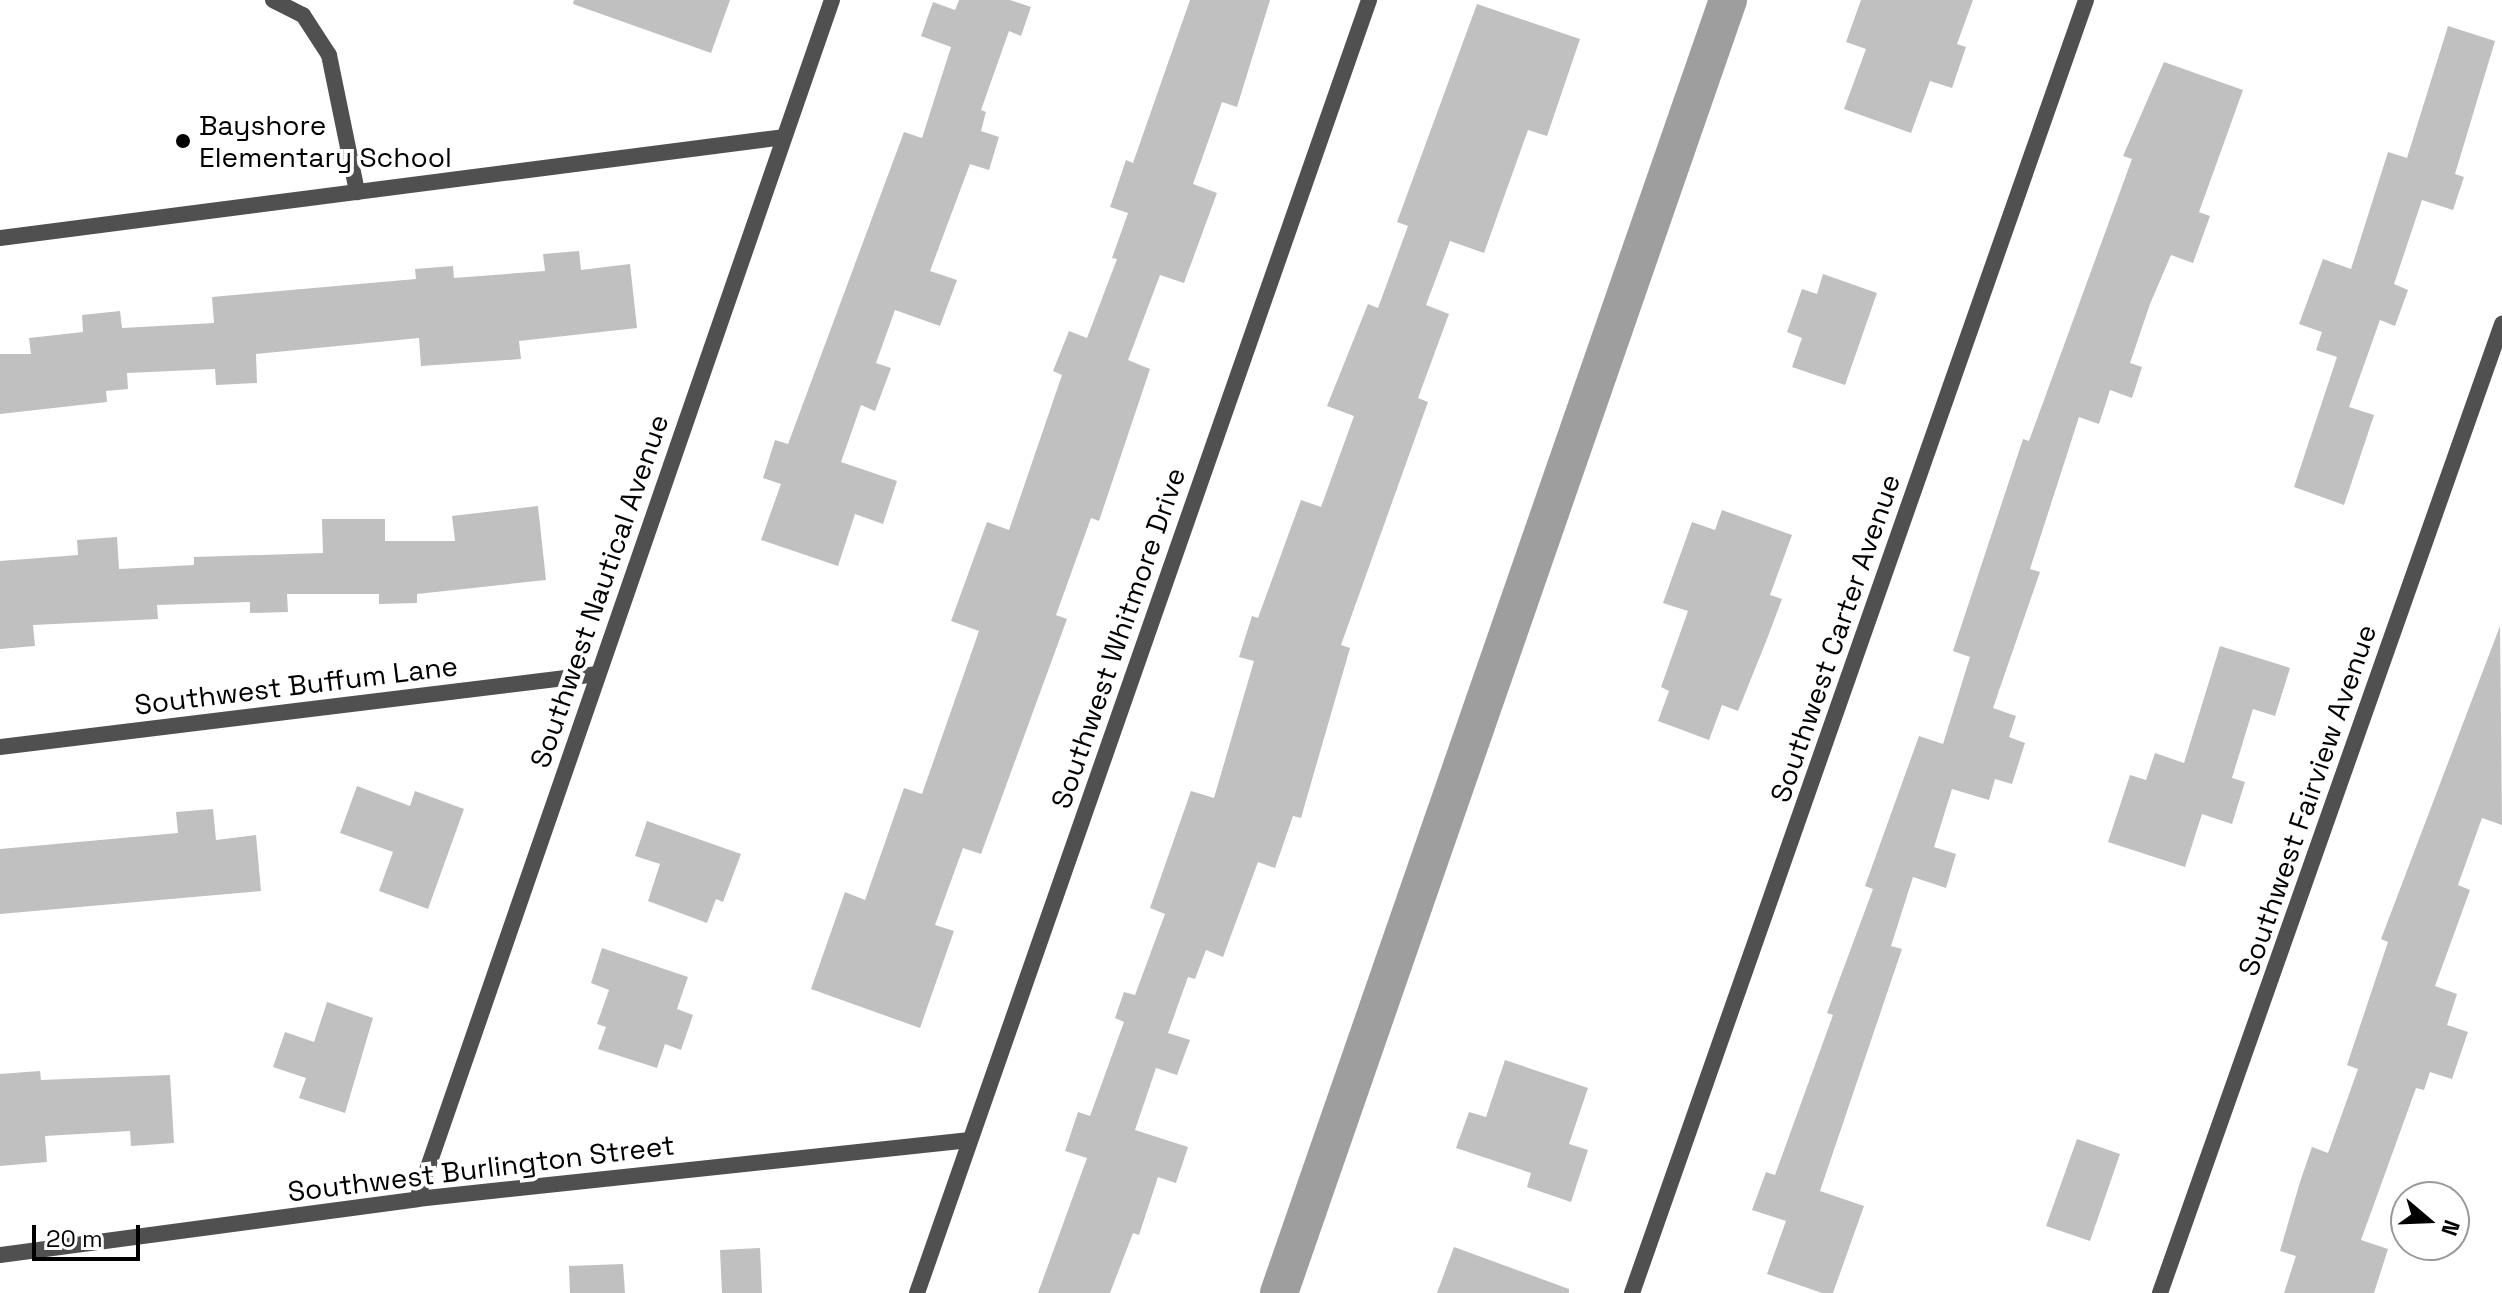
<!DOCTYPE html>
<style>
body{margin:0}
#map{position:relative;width:2502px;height:1293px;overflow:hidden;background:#fff;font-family:"Space Grotesk",sans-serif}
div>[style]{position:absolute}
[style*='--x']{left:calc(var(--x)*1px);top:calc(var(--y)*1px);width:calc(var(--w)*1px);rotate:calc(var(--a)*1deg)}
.canal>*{height:38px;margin:-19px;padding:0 19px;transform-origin:19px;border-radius:19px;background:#9e9e9e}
.building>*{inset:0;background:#c0c0c0}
.lane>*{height:16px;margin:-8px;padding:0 8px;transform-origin:8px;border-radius:8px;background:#505050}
.street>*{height:16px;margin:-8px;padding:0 8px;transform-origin:8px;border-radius:8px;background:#505050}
.dots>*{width:22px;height:22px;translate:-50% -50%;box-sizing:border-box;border:4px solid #fff;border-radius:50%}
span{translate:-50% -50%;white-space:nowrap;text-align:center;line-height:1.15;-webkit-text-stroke:8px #fff;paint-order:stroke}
.poi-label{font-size:28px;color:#000}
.left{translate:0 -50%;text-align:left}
.street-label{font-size:28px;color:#000}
.north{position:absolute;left:2390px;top:1181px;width:80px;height:80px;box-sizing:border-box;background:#fff;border:2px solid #999;border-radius:50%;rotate:109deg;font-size:22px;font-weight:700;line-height:32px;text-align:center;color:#000}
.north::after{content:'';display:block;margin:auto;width:28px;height:36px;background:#000;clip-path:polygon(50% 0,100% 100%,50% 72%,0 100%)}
.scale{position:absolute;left:32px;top:1225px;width:108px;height:36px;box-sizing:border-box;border:4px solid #000;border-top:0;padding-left:10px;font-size:24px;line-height:28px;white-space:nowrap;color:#000;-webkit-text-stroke:6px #fff;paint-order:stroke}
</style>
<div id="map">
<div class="canal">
<i style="--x:1279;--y:1293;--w:1369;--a:-70.85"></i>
</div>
<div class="building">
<i style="clip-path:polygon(574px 0,730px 0,711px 53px,573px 4px)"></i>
<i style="clip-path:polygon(959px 0,1010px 0,1031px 7px,1021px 36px,1009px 31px,981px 110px,986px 112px,981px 131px,999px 137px,989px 170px,970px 164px,930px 271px,957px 280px,940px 326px,895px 310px,876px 363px,891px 368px,875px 411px,861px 405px,841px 462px,897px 481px,883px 524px,855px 514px,838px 566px,761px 540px,781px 484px,763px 478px,775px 440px,788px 444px,904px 132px,922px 138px,951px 47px,921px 36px,933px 2px,955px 10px)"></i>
<i style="clip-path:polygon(1190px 0,1270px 0,1237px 107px,1222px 102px,1193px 184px,1217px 193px,1184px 283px,1160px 275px,1128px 360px,1150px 369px,1099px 521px,1091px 518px,1056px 615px,1067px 619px,981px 854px,963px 848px,935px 925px,954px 931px,920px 1028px,811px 989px,845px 892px,865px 900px,904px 788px,922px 794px,979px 631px,951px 621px,987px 522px,1009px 530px,1062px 375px,1053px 371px,1069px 331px,1087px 338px,1117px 259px,1112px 258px,1128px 213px,1110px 207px,1126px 160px,1133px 163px)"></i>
<i style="clip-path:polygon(1861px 0,1973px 0,1957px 44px,1966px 47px,1952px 88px,1930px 81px,1911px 133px,1844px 109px,1866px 49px,1846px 42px)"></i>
<i style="clip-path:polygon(1477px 4px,1580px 39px,1547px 136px,1528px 130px,1484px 253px,1450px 241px,1426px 305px,1449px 314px,1418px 398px,1428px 402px,1341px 645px,1350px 648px,1301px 818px,1293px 816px,1275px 868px,1258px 862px,1223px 957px,1206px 950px,1195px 979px,1188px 977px,1168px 1033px,1190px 1040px,1177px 1075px,1156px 1068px,1135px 1130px,1188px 1147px,1176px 1183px,1158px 1177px,1139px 1235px,1133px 1233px,1110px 1293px,1038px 1293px,1087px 1158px,1065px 1151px,1078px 1112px,1090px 1116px,1124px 1022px,1115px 1018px,1124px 992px,1135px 995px,1165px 914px,1150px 908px,1191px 791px,1214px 798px,1254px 661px,1239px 657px,1252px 616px,1258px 618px,1301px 500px,1321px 507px,1354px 416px,1327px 406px,1368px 304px,1378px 308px,1408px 226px,1397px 222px)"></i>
<i style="clip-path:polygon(2448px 26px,2495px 41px,2455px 174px,2464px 177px,2453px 210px,2422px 200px,2394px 284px,2408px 290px,2395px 326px,2380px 320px,2349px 407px,2374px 415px,2344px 505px,2294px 487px,2337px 357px,2316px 350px,2322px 332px,2299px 324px,2323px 259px,2351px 269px,2388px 152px,2407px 158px)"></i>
<i style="clip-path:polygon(2164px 62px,2243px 90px,2199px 212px,2210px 216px,2193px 263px,2171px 255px,2150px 304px,2130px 363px,2142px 367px,2132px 398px,2110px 390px,2099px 424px,2079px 417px,2030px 569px,2040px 572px,1993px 708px,2016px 716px,2009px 737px,2025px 743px,2012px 784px,1995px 779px,1989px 800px,1952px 789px,1934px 847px,1956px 854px,1946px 888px,1913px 877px,1891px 946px,1902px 949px,1820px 1191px,1864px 1206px,1833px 1293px,1822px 1293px,1767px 1274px,1786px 1221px,1752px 1210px,1766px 1172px,1775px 1175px,1833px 1015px,1827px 1013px,1873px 889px,1865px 886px,1919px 736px,1943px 744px,1970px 657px,1953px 651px,2023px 439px,2029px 441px,2132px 159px,2123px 156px)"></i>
<i style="clip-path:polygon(579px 251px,581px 270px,630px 264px,637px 328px,519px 341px,521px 359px,421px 366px,419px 338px,256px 354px,257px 383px,216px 385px,215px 369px,127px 373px,128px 389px,106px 391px,107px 402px,0 414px,0 354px,31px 354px,29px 338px,83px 332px,82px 315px,120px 311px,122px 328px,214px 323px,212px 297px,416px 279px,415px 269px,453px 266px,454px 278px,545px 271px,543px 254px)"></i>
<i style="clip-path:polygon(1823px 274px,1877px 293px,1845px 385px,1792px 367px,1802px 338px,1787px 332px,1802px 289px,1817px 294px)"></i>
<i style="clip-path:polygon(538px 506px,546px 580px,417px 594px,417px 603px,379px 604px,379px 594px,287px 594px,288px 612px,250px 613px,250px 602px,157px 605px,158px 619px,33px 625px,35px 646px,0 649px,0 561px,78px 555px,77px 540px,117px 537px,119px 569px,194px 565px,194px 557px,323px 553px,322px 519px,385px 519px,385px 541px,455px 541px,452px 516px)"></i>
<i style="clip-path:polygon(1722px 510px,1792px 535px,1770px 595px,1782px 599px,1767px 639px,1738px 711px,1722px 705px,1709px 740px,1658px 721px,1669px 691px,1661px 687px,1688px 611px,1663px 603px,1692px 522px,1715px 530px)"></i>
<i style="clip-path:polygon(2500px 626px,2502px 825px,2482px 818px,2458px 885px,2470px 890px,2435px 986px,2457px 994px,2447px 1025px,2468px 1032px,2452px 1079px,2430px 1072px,2424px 1090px,2416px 1088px,2361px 1240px,2388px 1249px,2374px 1293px,2284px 1293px,2296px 1256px,2280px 1251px,2300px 1182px,2312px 1147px,2328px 1153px,2358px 1069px,2347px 1065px,2388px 942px,2381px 939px)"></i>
<i style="clip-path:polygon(2220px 646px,2290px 668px,2275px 716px,2253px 709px,2232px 778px,2245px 782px,2232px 824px,2202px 814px,2185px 867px,2108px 842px,2130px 775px,2146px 780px,2155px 753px,2184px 763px)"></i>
<i style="clip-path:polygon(357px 786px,410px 806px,415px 791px,464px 809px,428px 909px,379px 891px,393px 852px,340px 833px)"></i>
<i style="clip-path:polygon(213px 809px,216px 840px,256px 835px,261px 891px,0 914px,0 849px,178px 833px,176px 812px)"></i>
<i style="clip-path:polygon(647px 821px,741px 854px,723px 902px,716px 899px,707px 923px,648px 901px,660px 864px,635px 856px)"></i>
<i style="clip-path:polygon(602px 948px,688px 977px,677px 1009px,693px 1015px,681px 1050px,665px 1044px,657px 1068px,598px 1049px,606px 1027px,597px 1024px,609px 990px,591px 983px)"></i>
<i style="clip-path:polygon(327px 1002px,373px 1018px,345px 1113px,299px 1098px,306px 1078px,273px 1067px,285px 1032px,314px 1042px)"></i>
<i style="clip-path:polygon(1505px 1060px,1588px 1088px,1569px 1144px,1588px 1150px,1571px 1202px,1527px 1187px,1531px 1173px,1456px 1148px,1469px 1112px,1486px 1117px)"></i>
<i style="clip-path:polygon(40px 1071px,41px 1080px,170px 1075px,174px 1143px,131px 1146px,130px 1131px,45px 1136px,47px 1162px,0 1166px,0 1074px)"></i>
<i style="clip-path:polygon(2077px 1139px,2120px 1154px,2090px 1241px,2046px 1226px)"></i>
<i style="clip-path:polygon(1454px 1247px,1569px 1289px,1569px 1293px,1437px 1293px)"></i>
<i style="clip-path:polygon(760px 1248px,762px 1293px,722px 1293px,720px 1250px)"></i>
<i style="clip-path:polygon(623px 1264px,625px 1293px,570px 1293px,569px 1266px)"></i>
</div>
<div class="lane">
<i style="--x:273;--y:0;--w:34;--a:27"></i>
<i style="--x:303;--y:15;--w:48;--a:57"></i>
<i style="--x:329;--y:55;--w:140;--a:78.4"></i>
</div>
<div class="street">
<i style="--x:0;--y:238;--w:790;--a:-7.34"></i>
<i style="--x:0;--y:747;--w:602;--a:-6.96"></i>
<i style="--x:417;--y:1199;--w:1269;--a:-70.91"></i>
<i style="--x:0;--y:1255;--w:421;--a:-7.6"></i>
<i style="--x:417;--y:1199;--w:556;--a:-6.09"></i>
<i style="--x:917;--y:1293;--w:1370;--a:-70.73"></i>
<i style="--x:1632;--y:1293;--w:1370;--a:-70.65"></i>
<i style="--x:2160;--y:1293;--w:1028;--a:-70.56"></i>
</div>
<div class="dots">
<i style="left:183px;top:141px;background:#000"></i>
</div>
<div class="poi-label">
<span class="left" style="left:199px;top:141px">Bayshore<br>Elementary School</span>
</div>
<div class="street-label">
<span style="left:599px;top:591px;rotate:-71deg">Southwest Nautical Avenue</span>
<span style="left:1118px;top:638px;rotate:-71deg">Southwest Whitmore Drive</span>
<span style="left:1835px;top:638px;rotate:-71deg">Southwest Carter Avenue</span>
<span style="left:296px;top:685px;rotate:-7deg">Southwest Buffum Lane</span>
<span style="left:2307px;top:800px;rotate:-71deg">Southwest Fairview Avenue</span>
<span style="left:481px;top:1168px;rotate:-7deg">Southwest Burlington Street</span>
</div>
<div class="north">N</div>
<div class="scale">20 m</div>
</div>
